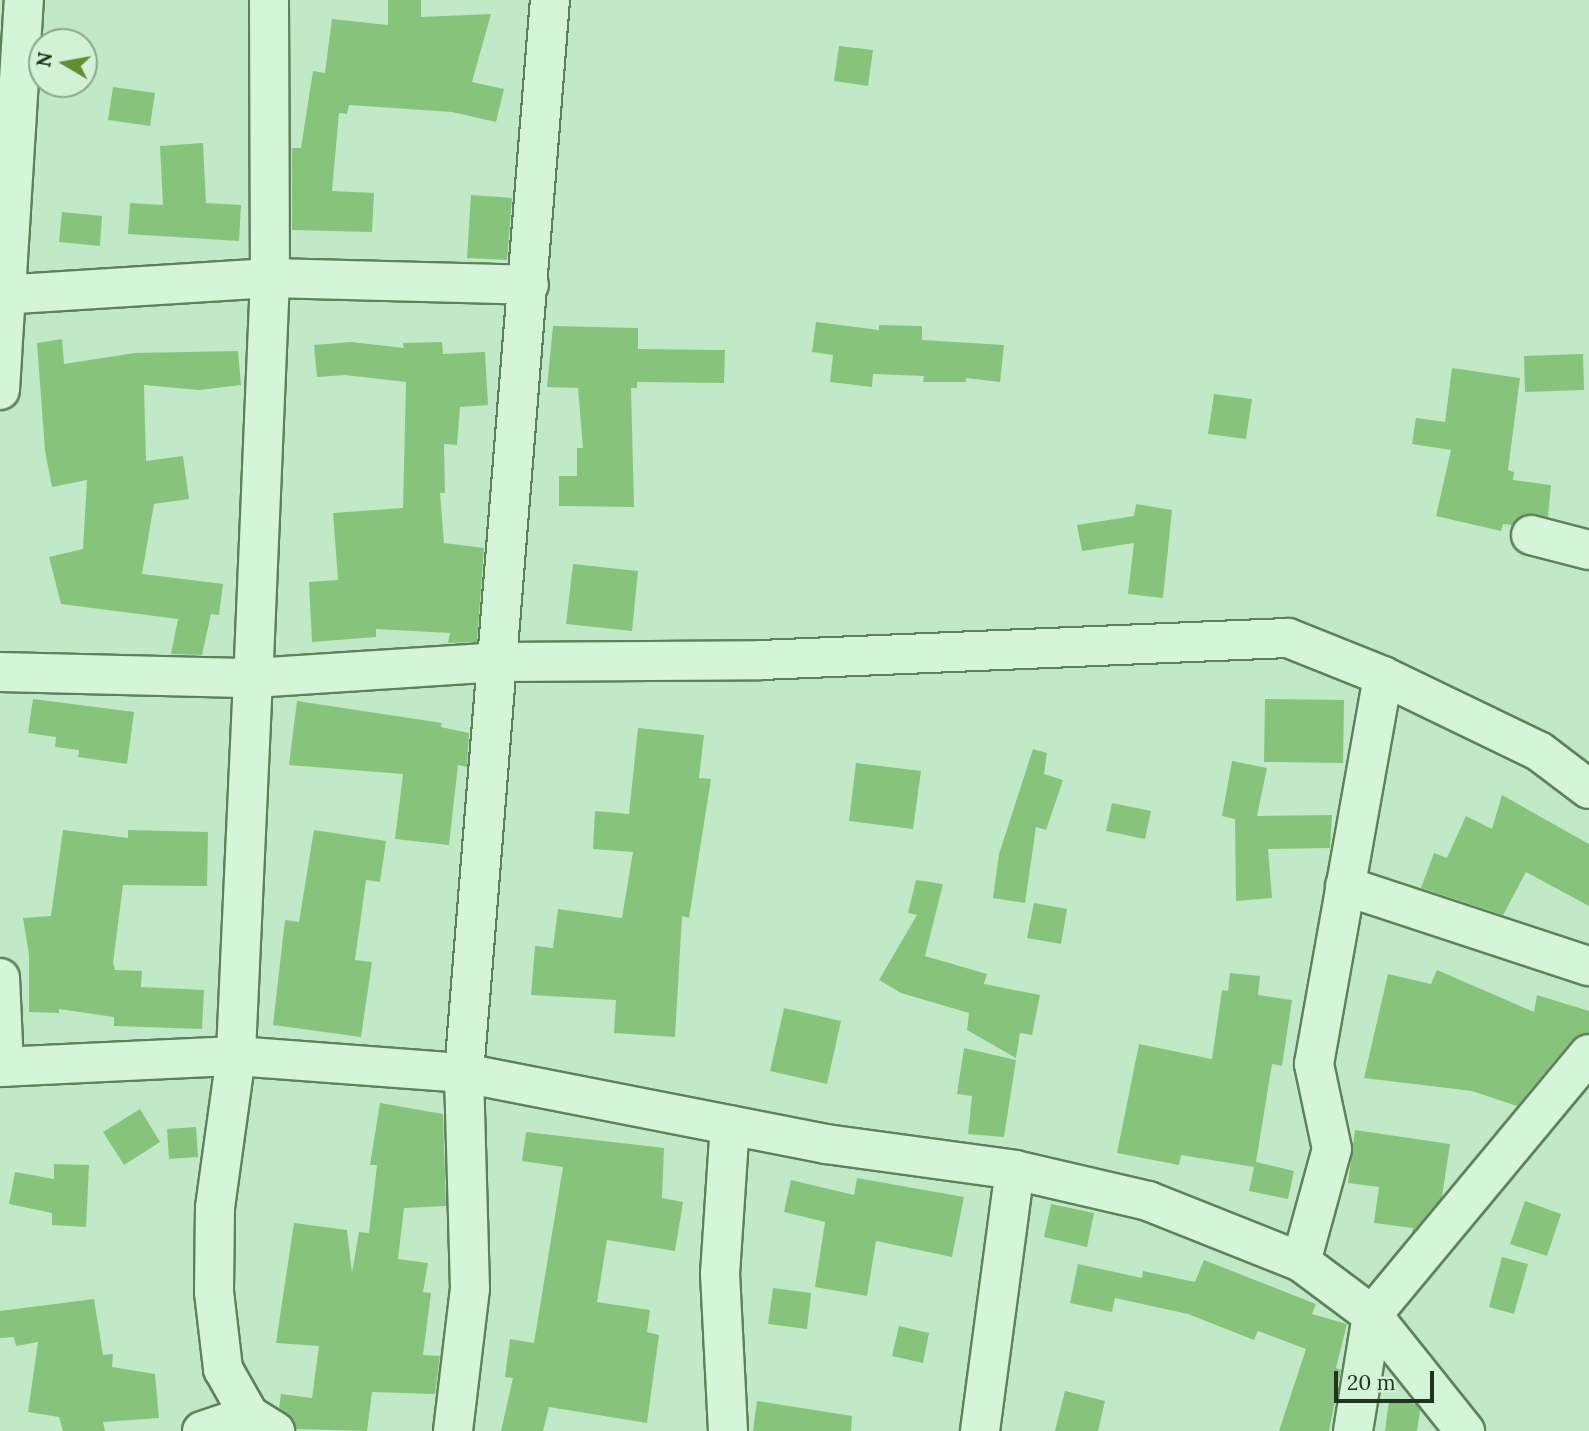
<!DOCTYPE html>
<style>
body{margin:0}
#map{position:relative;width:1589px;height:1431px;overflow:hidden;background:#c2e9c7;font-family:Lora,serif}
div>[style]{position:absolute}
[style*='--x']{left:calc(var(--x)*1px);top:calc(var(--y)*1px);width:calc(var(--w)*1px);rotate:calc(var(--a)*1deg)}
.building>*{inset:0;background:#87c47b}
.roads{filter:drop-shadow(2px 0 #5d825b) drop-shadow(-2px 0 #5d825b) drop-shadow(0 2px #5d825b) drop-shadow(0 -2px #5d825b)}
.minor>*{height:38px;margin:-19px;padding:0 19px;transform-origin:19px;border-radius:19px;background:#d4f5d8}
span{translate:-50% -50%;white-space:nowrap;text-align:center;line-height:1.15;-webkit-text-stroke:6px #d1f2d5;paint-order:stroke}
.north{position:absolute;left:28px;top:28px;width:70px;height:70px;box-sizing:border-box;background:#d1f2d5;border:2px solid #8aa68c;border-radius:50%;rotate:280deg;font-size:19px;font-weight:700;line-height:28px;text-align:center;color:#20331e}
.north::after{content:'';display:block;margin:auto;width:24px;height:32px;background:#668b30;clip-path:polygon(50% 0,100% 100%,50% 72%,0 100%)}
.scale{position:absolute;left:1334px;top:1371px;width:100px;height:32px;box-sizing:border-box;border:4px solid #20331e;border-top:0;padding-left:9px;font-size:21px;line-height:24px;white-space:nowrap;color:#20331e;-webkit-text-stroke:5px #d1f2d5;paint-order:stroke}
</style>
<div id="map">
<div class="building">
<i style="clip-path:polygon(388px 0,421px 0,421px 17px,491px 14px,472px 82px,504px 89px,496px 122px,452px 112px,349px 105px,347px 114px,339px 113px,332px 191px,374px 193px,372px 232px,292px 230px,292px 148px,301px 148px,313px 71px,325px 73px,332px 19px,388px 25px)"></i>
<i style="clip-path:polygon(839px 46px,873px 50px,868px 86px,834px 81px)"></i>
<i style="clip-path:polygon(113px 87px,155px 93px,150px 126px,108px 120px)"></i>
<i style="clip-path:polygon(203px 143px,206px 203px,241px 205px,239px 241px,128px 234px,130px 203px,163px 205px,160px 146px)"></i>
<i style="clip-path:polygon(471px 195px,512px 198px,507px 260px,467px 258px)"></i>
<i style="clip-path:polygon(62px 212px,102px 216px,100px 246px,59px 242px)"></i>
<i style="clip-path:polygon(816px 322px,879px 330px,879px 325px,922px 326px,922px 340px,1004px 345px,1000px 382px,966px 378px,966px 382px,923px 382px,924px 376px,873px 374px,872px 387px,830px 382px,833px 355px,812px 352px)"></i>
<i style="clip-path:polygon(553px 326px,638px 328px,638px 349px,725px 350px,724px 383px,637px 382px,637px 388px,631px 388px,634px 507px,559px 506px,559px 476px,577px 476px,577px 448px,583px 448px,578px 388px,547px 387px)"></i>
<i style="clip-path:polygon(62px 339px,64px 364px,135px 353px,238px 351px,241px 385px,199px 390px,144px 385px,146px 461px,183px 456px,189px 499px,154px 504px,142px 574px,223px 584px,219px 615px,211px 614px,202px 655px,171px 654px,178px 619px,61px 604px,49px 557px,83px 549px,87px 480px,52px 487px,45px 451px,37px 343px)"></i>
<i style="clip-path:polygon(351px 342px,404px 348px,403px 343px,442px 342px,443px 354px,485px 352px,488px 405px,460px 407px,457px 445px,444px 444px,445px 493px,440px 493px,444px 543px,484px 548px,477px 642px,448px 643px,450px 633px,376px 629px,376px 637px,312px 642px,309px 582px,338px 580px,333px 513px,403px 508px,406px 382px,345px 375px,317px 377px,314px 345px)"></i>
<i style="clip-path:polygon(1583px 354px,1584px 390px,1525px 392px,1524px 356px)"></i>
<i style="clip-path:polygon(1452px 368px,1520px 378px,1508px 470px,1514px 472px,1513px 480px,1551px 485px,1548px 517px,1525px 514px,1512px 525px,1503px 524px,1501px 531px,1436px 516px,1451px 450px,1412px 444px,1416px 418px,1445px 422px)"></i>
<i style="clip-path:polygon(1214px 394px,1252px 399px,1246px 439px,1208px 434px)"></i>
<i style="clip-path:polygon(1136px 504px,1172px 510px,1163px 598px,1128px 594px,1134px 543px,1082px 551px,1077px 525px,1134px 516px)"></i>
<i style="clip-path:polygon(573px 564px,638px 571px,632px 631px,566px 624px)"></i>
<i style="clip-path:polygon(33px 699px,134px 712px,127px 764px,78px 757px,79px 750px,55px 747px,56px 737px,28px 733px)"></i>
<i style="clip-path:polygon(1265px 699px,1344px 700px,1343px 763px,1264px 762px)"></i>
<i style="clip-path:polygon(297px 701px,442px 723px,441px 727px,469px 733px,467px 767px,458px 765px,449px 845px,395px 839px,403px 774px,289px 765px)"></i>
<i style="clip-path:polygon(638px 728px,704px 735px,699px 778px,711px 779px,689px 918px,682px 916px,675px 1037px,614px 1033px,616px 1000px,531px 995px,535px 946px,553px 948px,558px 909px,622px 918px,633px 852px,593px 849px,595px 811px,629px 814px)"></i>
<i style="clip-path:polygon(1033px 749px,1047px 753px,1044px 774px,1063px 780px,1046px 830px,1036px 827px,1025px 903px,993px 898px,999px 854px)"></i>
<i style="clip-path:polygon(1232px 761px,1267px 768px,1257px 816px,1332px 815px,1330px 848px,1268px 849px,1272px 898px,1236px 901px,1235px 819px,1222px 816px)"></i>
<i style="clip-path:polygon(856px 763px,921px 771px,913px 829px,849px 821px)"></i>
<i style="clip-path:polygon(1502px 795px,1589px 844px,1589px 906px,1526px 872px,1503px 915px,1421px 888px,1434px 853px,1447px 858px,1466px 816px,1492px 829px)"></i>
<i style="clip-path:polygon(1112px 803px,1151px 811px,1145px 839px,1106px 831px)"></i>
<i style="clip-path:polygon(63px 830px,128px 838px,128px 830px,208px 832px,207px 886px,123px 885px,113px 963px,115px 970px,142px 971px,141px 987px,204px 990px,202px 1029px,114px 1026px,114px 1017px,59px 1009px,59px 1013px,29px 1012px,29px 955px,23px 918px,51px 916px)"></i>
<i style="clip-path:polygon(314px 830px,386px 841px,380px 882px,366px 880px,355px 960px,372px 962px,361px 1037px,273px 1025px,285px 920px,299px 922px)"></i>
<i style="clip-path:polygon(916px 880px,943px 884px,925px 956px,987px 974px,984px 984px,1040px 995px,1032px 1035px,1020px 1033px,1016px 1058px,967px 1030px,969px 1013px,901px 993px,879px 980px,917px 915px,908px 913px)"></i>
<i style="clip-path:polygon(1034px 903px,1067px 909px,1061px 944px,1027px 938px)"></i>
<i style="clip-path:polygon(1437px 970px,1534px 1012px,1537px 995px,1589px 1011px,1589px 1033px,1572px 1040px,1517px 1106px,1472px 1091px,1364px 1078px,1388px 974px,1431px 984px)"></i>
<i style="clip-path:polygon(1230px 973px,1260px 976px,1258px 995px,1292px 1000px,1282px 1066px,1272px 1064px,1256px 1162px,1294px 1171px,1288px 1199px,1249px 1191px,1254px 1167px,1181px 1155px,1179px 1165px,1117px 1153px,1139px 1044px,1212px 1059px,1222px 990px,1228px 991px)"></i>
<i style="clip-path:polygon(784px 1008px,841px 1021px,827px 1084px,770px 1071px)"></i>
<i style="clip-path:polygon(964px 1048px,1016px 1060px,1004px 1137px,968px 1134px,972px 1096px,957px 1094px)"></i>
<i style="clip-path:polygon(380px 1103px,443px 1114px,446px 1206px,404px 1208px,398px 1259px,428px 1263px,423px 1292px,431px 1293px,423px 1355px,440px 1356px,435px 1394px,372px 1392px,367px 1431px,296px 1429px,294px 1420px,279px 1408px,281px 1394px,312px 1398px,319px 1346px,276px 1343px,294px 1223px,347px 1230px,352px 1273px,359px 1232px,369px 1233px,377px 1165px,370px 1165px)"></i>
<i style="clip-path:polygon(140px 1109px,160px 1142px,124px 1165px,103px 1132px)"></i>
<i style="clip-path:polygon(196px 1127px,198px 1157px,169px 1159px,167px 1129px)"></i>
<i style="clip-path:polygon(1355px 1130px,1450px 1144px,1442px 1197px,1412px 1233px,1413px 1228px,1374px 1223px,1379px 1187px,1348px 1183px)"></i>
<i style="clip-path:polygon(526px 1132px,664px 1148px,662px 1198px,683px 1202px,675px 1251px,607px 1240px,597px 1302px,650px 1310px,647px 1332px,659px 1335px,647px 1423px,549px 1407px,543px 1431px,501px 1431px,513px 1378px,505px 1377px,510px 1339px,534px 1343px,563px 1167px,522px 1161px)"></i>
<i style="clip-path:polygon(54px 1164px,89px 1165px,86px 1227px,52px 1225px,52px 1213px,9px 1204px,15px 1172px,54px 1179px)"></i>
<i style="clip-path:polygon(857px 1178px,964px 1197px,952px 1257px,876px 1241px,867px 1296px,815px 1287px,825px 1222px,784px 1212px,791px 1180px,854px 1195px)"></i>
<i style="clip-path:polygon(1525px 1201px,1561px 1214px,1547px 1256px,1510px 1244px)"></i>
<i style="clip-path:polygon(1051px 1204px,1094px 1213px,1087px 1247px,1044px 1237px)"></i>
<i style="clip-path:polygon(1502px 1257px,1528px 1264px,1514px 1314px,1489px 1307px)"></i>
<i style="clip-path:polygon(1204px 1260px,1316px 1304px,1312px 1314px,1347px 1324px,1336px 1368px,1341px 1370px,1329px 1431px,1279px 1431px,1306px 1349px,1258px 1331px,1254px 1340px,1188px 1314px,1115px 1298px,1112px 1312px,1070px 1303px,1078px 1264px,1142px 1278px,1143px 1271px,1195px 1282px)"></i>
<i style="clip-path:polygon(773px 1288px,811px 1293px,807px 1329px,768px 1324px)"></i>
<i style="clip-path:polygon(94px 1299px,103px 1355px,113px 1354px,112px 1367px,155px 1374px,159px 1418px,103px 1422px,105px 1431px,63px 1431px,59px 1417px,28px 1412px,38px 1342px,16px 1346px,14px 1337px,0 1338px,0 1311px)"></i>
<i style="clip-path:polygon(899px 1326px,929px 1333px,923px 1363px,892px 1356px)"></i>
<i style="clip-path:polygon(1065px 1391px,1105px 1401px,1098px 1431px,1055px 1431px)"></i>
<i style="clip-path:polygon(1389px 1400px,1416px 1404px,1420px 1410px,1417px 1431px,1385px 1431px)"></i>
<i style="clip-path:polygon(757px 1401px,852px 1416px,851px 1431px,753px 1431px)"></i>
</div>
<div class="roads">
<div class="minor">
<i style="--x:269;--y:0;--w:278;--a:89.8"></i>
<i style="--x:270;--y:278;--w:400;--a:92.4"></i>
<i style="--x:253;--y:678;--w:378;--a:92.6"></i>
<i style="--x:236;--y:1056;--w:153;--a:97.9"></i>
<i style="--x:215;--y:1208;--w:84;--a:90.7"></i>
<i style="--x:214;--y:1292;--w:78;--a:83.3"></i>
<i style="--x:223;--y:1369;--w:53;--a:60.5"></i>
<i style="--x:249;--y:1415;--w:31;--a:32"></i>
<i style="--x:0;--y:295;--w:271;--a:-3.6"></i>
<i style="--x:270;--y:278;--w:259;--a:1.5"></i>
<i style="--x:0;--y:390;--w:391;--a:-86.5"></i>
<i style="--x:1531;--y:535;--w:60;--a:14.5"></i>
<i style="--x:0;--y:672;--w:253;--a:1.4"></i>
<i style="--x:253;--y:678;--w:249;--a:-3.7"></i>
<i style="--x:501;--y:662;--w:260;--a:-0.4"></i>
<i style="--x:761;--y:660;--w:527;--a:-2.39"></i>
<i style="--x:1288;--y:638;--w:102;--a:21.8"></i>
<i style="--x:1383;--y:676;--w:174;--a:25.8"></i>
<i style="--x:1540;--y:752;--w:61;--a:37.1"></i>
<i style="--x:1345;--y:886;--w:257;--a:18.2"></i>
<i style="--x:0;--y:978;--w:89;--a:87.4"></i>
<i style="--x:0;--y:1067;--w:236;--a:-2.7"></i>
<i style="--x:236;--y:1056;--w:229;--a:4.3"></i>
<i style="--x:464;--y:1073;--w:369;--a:11.1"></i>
<i style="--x:826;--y:1144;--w:191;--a:7.8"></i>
<i style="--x:1015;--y:1170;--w:137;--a:13.1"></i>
<i style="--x:1148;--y:1201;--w:165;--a:21.7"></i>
<i style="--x:1301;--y:1262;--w:89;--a:36.7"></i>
<i style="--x:1372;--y:1315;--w:149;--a:51.3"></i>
<i style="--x:1301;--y:1262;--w:117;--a:-74.7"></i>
<i style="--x:1332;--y:1149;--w:87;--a:-102"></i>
<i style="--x:1314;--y:1064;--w:394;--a:-79.9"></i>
<i style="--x:202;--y:1431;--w:50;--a:-18.8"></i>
<i style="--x:453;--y:1431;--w:143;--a:-83.2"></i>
<i style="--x:470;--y:1289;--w:216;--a:-91.6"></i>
<i style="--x:464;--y:1073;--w:1076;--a:-85.42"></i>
<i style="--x:728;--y:1431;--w:157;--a:-92.9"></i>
<i style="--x:720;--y:1274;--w:149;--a:-86.2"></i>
<i style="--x:980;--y:1431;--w:263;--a:-82.4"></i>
<i style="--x:1353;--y:1431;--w:118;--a:-80.7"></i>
<i style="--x:1372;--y:1315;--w:339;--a:-50.3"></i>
</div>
</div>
<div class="north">N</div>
<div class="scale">20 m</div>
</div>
